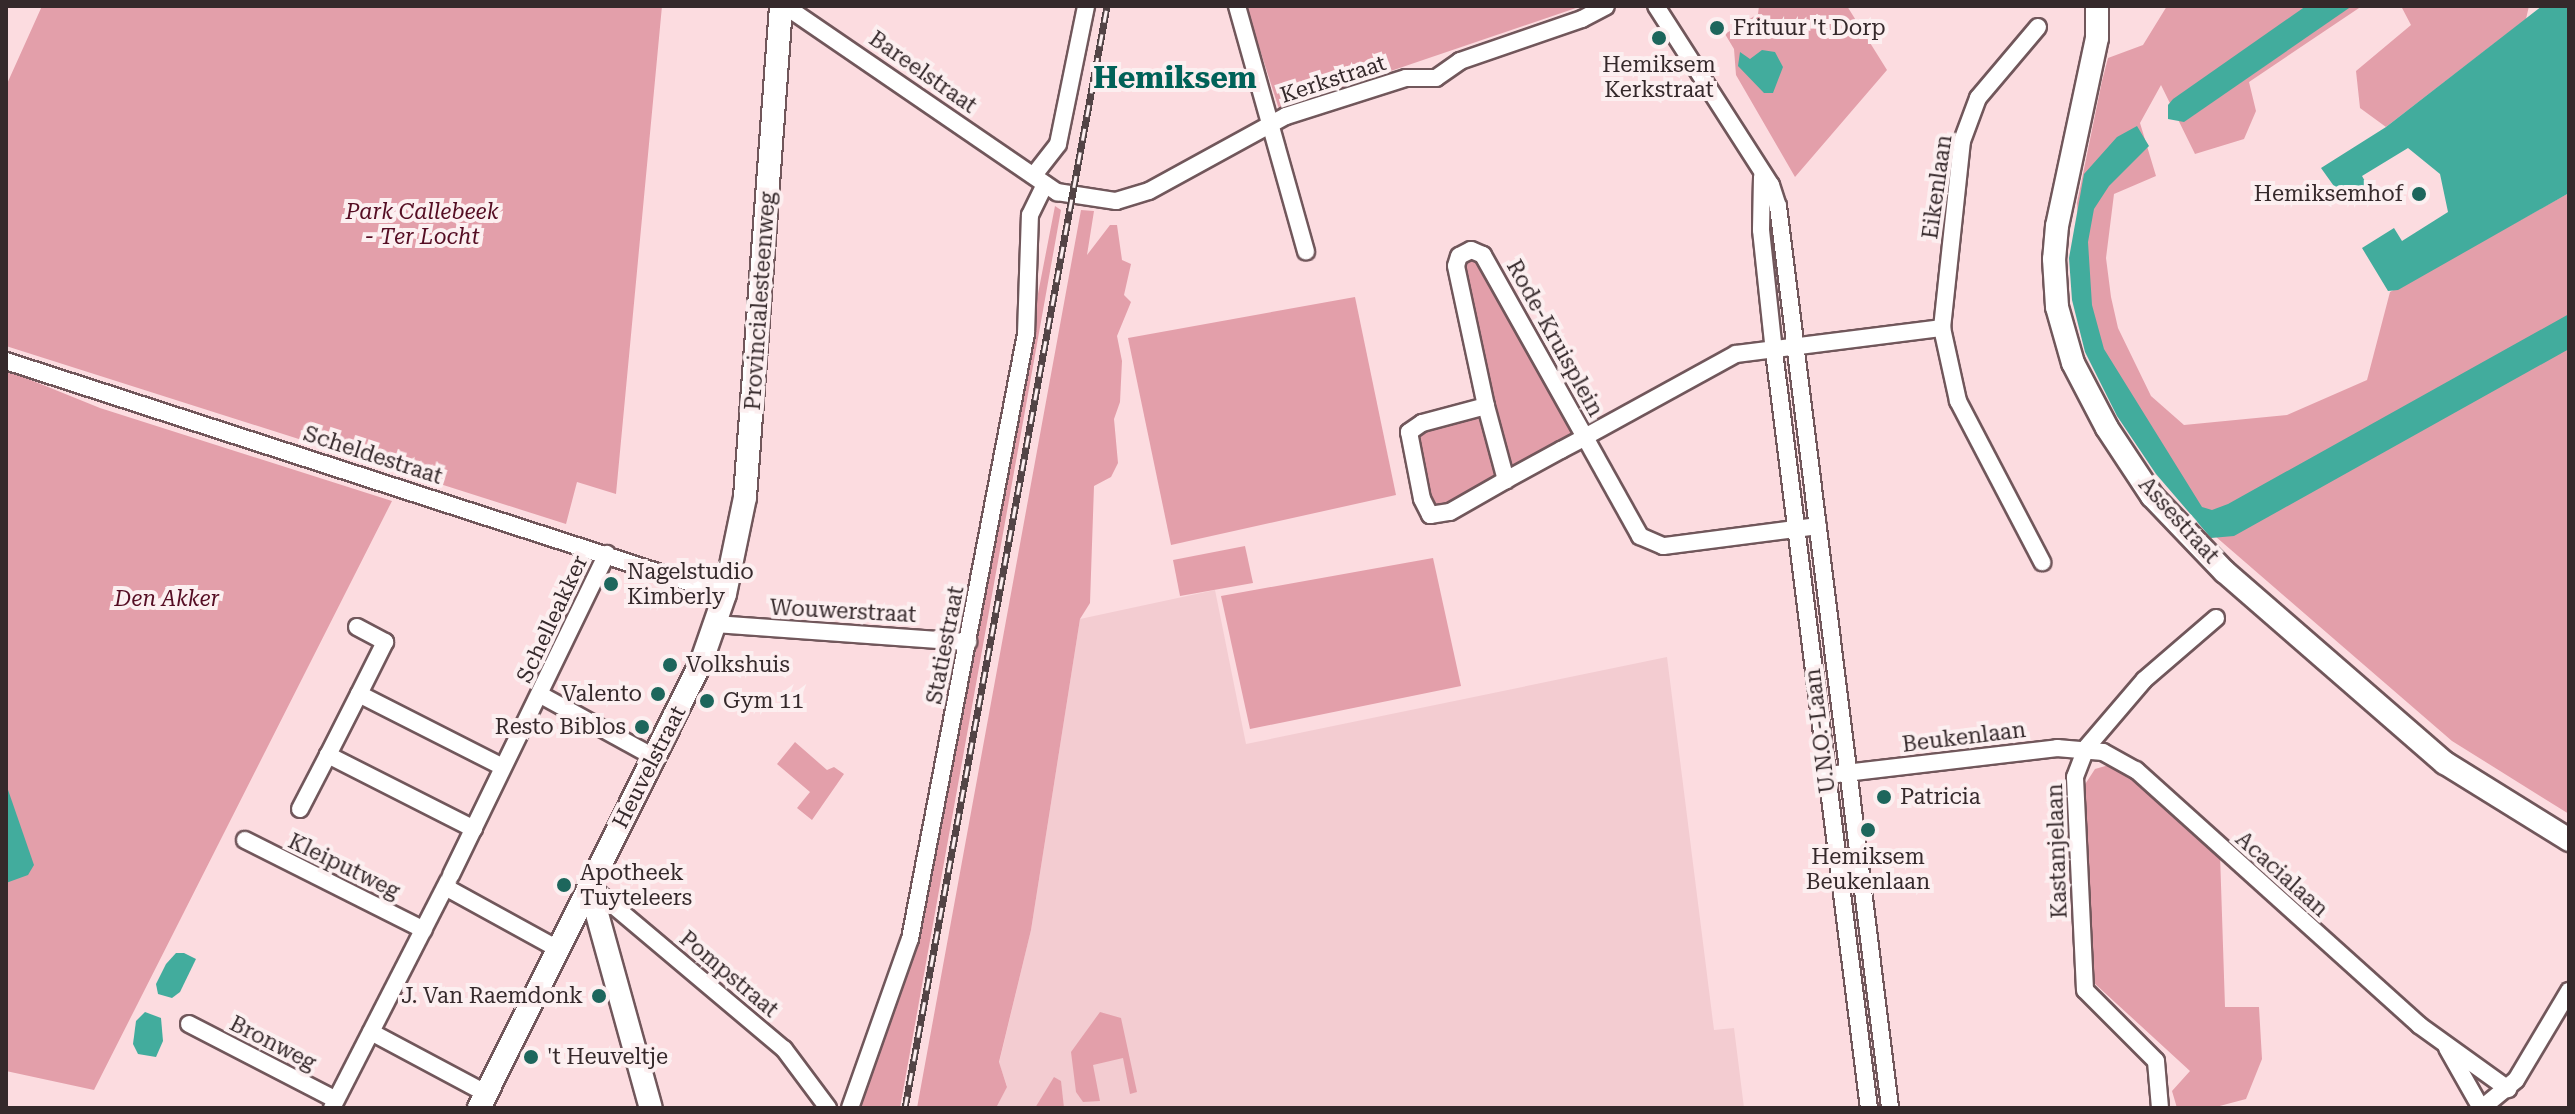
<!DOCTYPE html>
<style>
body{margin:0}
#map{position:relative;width:2575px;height:1114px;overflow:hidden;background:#fcdce0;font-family:"Roboto Serif",serif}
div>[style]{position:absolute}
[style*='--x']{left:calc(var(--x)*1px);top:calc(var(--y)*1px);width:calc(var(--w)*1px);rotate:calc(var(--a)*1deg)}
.built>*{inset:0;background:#f3ccd1}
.green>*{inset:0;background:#e39faa}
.water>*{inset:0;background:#42ac9d}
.roads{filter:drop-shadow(2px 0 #71575b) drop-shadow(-2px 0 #71575b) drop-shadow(0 2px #71575b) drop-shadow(0 -2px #71575b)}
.street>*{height:16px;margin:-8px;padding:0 8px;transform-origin:8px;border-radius:8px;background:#fff}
.secondary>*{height:22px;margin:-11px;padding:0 11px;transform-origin:11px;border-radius:11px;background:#fff}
.rail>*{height:7px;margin-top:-3.5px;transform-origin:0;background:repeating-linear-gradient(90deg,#fceff0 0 12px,#534446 0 24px);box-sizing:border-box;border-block:2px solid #534446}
.dots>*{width:22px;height:22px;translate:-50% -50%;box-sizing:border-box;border:4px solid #fceff0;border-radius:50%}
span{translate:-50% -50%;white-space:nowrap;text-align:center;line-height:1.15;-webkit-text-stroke:8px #fceff0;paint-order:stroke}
.poi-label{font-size:22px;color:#35292b}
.left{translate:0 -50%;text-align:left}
.right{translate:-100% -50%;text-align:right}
.street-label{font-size:22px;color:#35292b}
.park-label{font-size:22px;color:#550d23;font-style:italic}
.district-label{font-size:30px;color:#006258;font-weight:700}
.frame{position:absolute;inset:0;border:8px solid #35292b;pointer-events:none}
</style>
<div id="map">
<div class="built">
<i style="clip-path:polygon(1215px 590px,1246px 744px,1667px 657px,1714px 1030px,1734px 1028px,1744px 1108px,996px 1108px,1007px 1086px,999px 1063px,1031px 930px,1080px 619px)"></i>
</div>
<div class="green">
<i style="clip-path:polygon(42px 6px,662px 6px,616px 494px,577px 482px,566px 524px,6px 346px,6px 86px)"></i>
<i style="clip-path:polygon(1246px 6px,1578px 6px,1579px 7px,1279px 109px)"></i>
<i style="clip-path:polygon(1759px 6px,1847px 6px,1887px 70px,1795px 177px,1736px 75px,1734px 49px,1725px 34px,1758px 14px)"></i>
<i style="clip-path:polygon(2167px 6px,2362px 6px,2249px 82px,2256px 111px,2244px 139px,2195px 154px,2161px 85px,2140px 123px,2156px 176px,2114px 194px,2106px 258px,2111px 297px,2118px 328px,2151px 396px,2184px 425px,2287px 415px,2367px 380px,2390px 292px,2569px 193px,2569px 814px,2452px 741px,2193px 517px,2085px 340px,2077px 203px,2102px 81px,2108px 58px,2143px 45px)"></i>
<i style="clip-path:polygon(2401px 6px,2529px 6px,2526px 19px,2386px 127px,2360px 108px,2356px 71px,2411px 25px)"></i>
<i style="clip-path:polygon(1055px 206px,1061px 210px,900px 1108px,855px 1108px,912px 944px)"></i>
<i style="clip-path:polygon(1081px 210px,1094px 211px,1087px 255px,1110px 225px,1117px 225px,1122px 260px,1131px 264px,1124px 295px,1131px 302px,1117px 336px,1122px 361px,1120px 402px,1114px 419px,1118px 463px,1111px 477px,1094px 486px,1090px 603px,1080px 619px,1031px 930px,999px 1062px,1007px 1087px,996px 1108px,917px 1108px)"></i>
<i style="clip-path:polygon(1477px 252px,1585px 437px,1430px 515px,1409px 432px,1486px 406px,1456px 266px)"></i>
<i style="clip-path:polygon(1355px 297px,1396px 495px,1171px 545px,1128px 338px)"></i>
<i style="clip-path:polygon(6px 370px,100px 408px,392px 501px,94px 1090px,6px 1071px)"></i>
<i style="clip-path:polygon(1245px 546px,1253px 583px,1180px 596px,1173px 560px)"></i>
<i style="clip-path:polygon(1433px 558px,1461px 686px,1250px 729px,1221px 596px)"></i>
<i style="clip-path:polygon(795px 742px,827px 770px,834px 767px,844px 774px,812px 820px,797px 808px,810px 792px,777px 764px)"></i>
<i style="clip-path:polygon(2109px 765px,2125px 770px,2220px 854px,2225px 1007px,2259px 1007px,2262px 1059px,2246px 1099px,2212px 1108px,2177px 1108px,2172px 1091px,2190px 1071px,2093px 982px,2082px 789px,2095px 769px)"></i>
<i style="clip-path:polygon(1100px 1012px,1121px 1018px,1137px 1092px,1130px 1094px,1123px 1058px,1093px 1065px,1100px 1101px,1083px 1102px,1076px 1092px,1071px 1052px)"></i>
<i style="clip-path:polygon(1054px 1077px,1061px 1081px,1064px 1108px,1035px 1108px)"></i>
</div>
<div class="water">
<i style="clip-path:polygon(2306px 6px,2352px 6px,2184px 122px,2168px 119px,2168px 105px,2173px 99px)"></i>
<i style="clip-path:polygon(2542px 6px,2569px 6px,2569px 193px,2398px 290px,2388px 291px,2362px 248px,2394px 228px,2402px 241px,2448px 212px,2440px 174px,2408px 148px,2362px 176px,2370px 190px,2346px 203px,2321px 168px,2386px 127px)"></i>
<i style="clip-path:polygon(1762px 50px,1775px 52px,1783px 67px,1773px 93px,1764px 93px,1738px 66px,1740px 52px,1750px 59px)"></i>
<i style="clip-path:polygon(2137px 126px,2149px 146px,2109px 186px,2094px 209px,2088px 242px,2092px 305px,2104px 349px,2202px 507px,2212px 510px,2228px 504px,2569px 314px,2569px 349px,2234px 536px,2211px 538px,2156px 474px,2117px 416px,2085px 352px,2072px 300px,2069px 258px,2084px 174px,2117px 137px)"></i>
<i style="clip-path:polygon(6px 784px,34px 865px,28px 875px,6px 883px)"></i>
<i style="clip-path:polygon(184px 953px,196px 959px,180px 992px,172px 998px,158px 994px,156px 984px,166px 964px,176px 953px)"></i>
<i style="clip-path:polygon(145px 1012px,161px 1018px,163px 1041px,156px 1057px,138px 1054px,133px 1044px,136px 1021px)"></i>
</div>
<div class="roads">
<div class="street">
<i style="--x:785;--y:6;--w:330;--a:34.4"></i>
<i style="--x:1057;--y:192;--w:60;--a:8.7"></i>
<i style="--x:1116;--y:201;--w:34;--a:-17"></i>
<i style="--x:1149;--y:191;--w:156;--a:-28.7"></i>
<i style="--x:1286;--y:116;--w:126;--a:-17.6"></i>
<i style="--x:1406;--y:78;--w:30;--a:0"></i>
<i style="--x:1436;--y:78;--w:29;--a:-35"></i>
<i style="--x:1460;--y:61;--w:129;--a:-19"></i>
<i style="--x:1582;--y:19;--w:27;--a:-28"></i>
<i style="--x:1237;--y:6;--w:255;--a:74.3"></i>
<i style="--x:1656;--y:6;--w:213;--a:57.3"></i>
<i style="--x:1771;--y:185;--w:22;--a:72"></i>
<i style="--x:1778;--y:206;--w:909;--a:82.92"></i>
<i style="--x:2038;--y:27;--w:93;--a:130.2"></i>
<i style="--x:1978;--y:98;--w:46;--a:110.4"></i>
<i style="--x:1962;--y:141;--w:188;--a:96.1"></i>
<i style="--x:1942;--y:328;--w:75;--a:77.6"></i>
<i style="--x:1958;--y:401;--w:182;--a:62.4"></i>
<i style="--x:1034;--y:175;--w:39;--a:-52"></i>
<i style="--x:1058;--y:144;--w:141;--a:-78.5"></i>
<i style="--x:1762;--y:177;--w:53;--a:91.1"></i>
<i style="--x:1761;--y:230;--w:122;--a:83.9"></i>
<i style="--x:1774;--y:351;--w:763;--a:82.85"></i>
<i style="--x:6;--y:361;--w:756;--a:17.96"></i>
<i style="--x:1486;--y:406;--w:77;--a:74.9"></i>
<i style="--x:1818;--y:526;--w:156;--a:172.6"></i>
<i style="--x:1663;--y:546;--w:25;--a:-157"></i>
<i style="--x:1640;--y:536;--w:113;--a:-119.1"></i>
<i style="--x:1585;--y:437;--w:209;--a:-119.3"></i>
<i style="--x:1483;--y:255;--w:13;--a:-157"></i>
<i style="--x:1471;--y:250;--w:13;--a:153"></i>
<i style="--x:1459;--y:256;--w:10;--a:107"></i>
<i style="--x:1456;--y:266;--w:143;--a:77.9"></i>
<i style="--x:1486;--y:406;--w:66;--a:165.1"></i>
<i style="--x:1422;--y:423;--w:16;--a:145"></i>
<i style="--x:1409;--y:432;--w:68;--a:79"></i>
<i style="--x:1422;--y:499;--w:18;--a:63"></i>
<i style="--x:1430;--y:515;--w:20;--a:-9"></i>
<i style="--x:1450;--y:512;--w:64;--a:-29.7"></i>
<i style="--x:1506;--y:480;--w:63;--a:-28.6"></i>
<i style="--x:1561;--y:450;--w:27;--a:-28"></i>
<i style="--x:1585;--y:437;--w:172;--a:-28.8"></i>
<i style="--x:1736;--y:354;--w:208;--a:-7.2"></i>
<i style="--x:716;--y:624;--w:253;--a:4.1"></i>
<i style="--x:357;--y:627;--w:32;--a:28"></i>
<i style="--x:385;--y:642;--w:58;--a:116.6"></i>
<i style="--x:541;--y:695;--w:129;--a:28.8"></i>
<i style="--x:1837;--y:774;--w:222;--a:-6.7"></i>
<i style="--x:2057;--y:748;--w:46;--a:5"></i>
<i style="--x:2103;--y:752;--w:38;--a:29"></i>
<i style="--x:2136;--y:770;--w:381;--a:42"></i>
<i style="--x:2419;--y:1025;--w:110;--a:35.7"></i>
<i style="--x:300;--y:809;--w:61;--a:-62.6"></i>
<i style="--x:474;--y:829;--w:164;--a:-153.1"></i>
<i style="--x:328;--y:755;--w:68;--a:-63.1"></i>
<i style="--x:359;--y:694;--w:161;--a:26.9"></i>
<i style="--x:245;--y:840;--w:200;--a:26.7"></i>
<i style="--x:451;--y:875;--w:357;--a:-64.1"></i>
<i style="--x:589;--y:885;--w:255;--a:40.1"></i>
<i style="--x:784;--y:1049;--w:74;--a:53.3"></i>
<i style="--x:447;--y:888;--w:124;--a:28.8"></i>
<i style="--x:189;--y:1024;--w:165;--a:27.3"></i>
<i style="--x:371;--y:1032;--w:132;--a:28.1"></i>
<i style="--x:2447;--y:1048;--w:69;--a:60.5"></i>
<i style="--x:332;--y:1108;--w:255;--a:-62.9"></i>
<i style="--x:850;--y:1108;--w:179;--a:-70.5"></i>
<i style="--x:910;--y:939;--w:616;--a:-79.15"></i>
<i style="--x:1026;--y:334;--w:119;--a:-88.1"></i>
<i style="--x:1030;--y:215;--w:34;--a:-64"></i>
<i style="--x:2160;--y:1108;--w:47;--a:-94.9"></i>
<i style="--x:2156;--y:1061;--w:100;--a:-135"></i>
<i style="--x:2085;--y:990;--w:213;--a:-92.7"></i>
<i style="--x:2075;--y:777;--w:31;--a:-69"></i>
<i style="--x:2086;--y:748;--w:89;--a:-49.5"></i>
<i style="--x:2144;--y:680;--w:95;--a:-40.7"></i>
<i style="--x:2482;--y:1108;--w:44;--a:-39.5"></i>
<i style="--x:2516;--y:1080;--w:104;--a:-59.2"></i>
</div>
<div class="secondary">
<i style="--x:2097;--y:6;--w:32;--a:90"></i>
<i style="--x:2097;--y:38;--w:192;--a:102"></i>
<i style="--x:2057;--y:226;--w:33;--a:95"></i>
<i style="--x:2054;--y:259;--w:48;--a:86.4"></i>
<i style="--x:2057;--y:307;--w:58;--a:74.1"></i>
<i style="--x:2073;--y:363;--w:73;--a:62.4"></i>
<i style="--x:2107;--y:428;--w:82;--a:56.5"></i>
<i style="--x:2152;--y:496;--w:105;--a:46.2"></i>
<i style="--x:2225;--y:572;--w:291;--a:41"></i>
<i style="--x:2445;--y:763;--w:146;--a:31.8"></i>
<i style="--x:589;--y:885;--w:231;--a:74.5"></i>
<i style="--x:479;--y:1108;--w:497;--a:-63.5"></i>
<i style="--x:701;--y:663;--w:73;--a:-70.8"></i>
<i style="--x:725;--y:594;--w:99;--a:-78.3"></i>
<i style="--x:745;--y:497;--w:492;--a:-85.8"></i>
</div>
</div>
<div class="rail">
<i style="--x:905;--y:1108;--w:1120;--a:-79.61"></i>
</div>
<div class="dots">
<i style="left:1717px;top:28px;background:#1d665c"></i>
<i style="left:1659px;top:38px;background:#1d665c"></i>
<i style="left:2419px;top:194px;background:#1d665c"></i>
<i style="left:611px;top:584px;background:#1d665c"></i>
<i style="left:670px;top:665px;background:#1d665c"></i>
<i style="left:658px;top:694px;background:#1d665c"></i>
<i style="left:707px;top:701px;background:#1d665c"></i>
<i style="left:642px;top:727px;background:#1d665c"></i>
<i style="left:1884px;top:797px;background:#1d665c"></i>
<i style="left:1868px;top:830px;background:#1d665c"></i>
<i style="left:564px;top:885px;background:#1d665c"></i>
<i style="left:599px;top:996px;background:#1d665c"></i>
<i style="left:531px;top:1057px;background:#1d665c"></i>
</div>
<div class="poi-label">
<span class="left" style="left:1733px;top:28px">Frituur 't Dorp</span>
<span style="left:1659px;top:77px">Hemiksem<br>Kerkstraat</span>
<span class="right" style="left:2403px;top:194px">Hemiksemhof</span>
<span class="left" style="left:627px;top:584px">Nagelstudio<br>Kimberly</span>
<span class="left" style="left:686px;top:665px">Volkshuis</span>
<span class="right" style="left:642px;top:694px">Valento</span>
<span class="left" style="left:723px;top:701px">Gym 11</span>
<span class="right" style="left:626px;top:727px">Resto Biblos</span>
<span class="left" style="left:1900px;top:797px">Patricia</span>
<span style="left:1868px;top:869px">Hemiksem<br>Beukenlaan</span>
<span class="left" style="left:580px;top:885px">Apotheek<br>Tuyteleers</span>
<span class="right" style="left:583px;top:996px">J. Van Raemdonk</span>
<span class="left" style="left:547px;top:1057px">'t Heuveltje</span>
</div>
<div class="street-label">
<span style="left:923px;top:72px;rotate:35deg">Bareelstraat</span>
<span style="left:1333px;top:79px;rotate:-18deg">Kerkstraat</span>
<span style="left:1937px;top:187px;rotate:-82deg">Eikenlaan</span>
<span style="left:760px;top:301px;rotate:-86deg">Provincialesteenweg</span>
<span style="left:1555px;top:338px;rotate:61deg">Rode-Kruisplein</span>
<span style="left:373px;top:455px;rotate:18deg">Scheldestraat</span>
<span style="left:2179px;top:520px;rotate:48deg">Assestraat</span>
<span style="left:843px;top:611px;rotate:3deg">Wouwerstraat</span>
<span style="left:552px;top:619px;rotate:-65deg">Schelleakker</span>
<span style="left:945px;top:645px;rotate:-79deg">Statiestraat</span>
<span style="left:1820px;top:731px;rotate:-97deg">U.N.O.-Laan</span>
<span style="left:1964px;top:737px;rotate:-7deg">Beukenlaan</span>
<span style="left:649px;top:767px;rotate:-63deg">Heuvelstraat</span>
<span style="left:2057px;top:851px;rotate:-92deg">Kastanjelaan</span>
<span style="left:344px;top:866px;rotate:26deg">Kleiputweg</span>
<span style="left:2282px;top:874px;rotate:42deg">Acacialaan</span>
<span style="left:729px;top:974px;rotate:40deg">Pompstraat</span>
<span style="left:273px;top:1043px;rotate:27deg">Bronweg</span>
</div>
<div class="park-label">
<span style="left:422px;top:224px">Park Callebeek<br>- Ter Locht</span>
<span style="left:167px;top:599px">Den Akker</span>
</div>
<div class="district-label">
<span style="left:1175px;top:78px">Hemiksem</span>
</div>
<div class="frame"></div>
</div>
